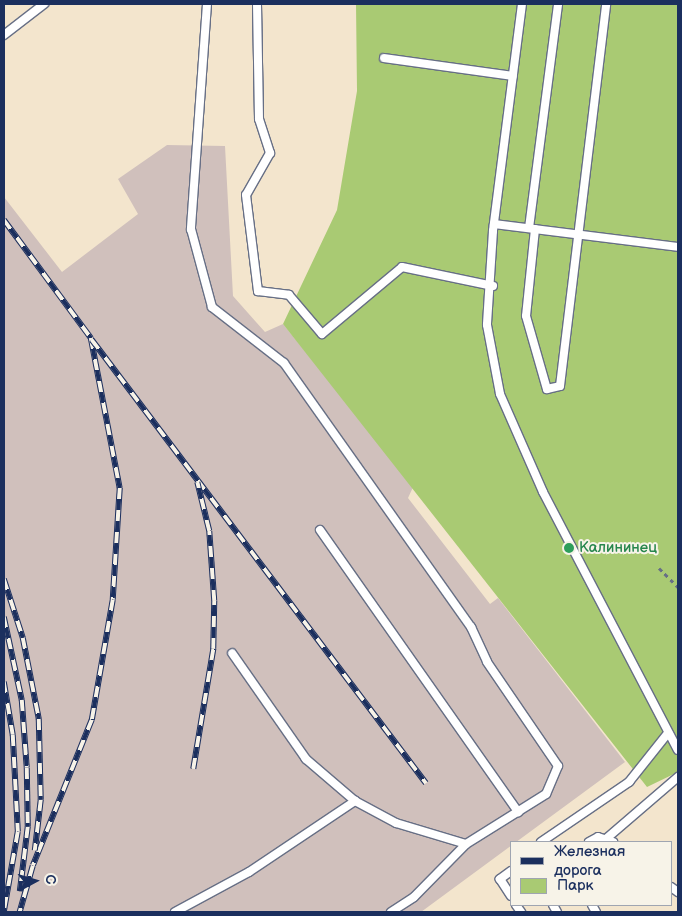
<!DOCTYPE html>
<meta charset="utf-8">
<style>
body{margin:0}
#map{position:relative;width:682px;height:916px;overflow:hidden;background:#f3e5cd;font-family:"Balsamiq Sans",sans-serif}
div>[style]{position:absolute}
[style*='--x']{left:calc(var(--x)*1px);top:calc(var(--y)*1px);width:calc(var(--w)*1px);rotate:calc(var(--a)*1deg)}
.industrial>*{inset:0;background:#d0c0bc}
.green>*{inset:0;background:#a9ca73}
.path>*{height:3px;margin-top:-1.5px;transform-origin:0;background:repeating-linear-gradient(90deg,#676f85 0 4px,transparent 0 8px)}
.roads{filter:drop-shadow(1px 0 #676f85) drop-shadow(-1px 0 #676f85) drop-shadow(0 1px #676f85) drop-shadow(0 -1px #676f85)}
.lane>*{height:8px;margin:-4px;padding:0 4px;transform-origin:4px;border-radius:4px;background:#fff}
.rail>*{height:5.5px;margin-top:-2.75px;transform-origin:0;background:repeating-linear-gradient(90deg,#f7f3e8 0 11px,#1b2f5e 0 22px);box-sizing:border-box;border-block:1px solid #1b2f5e}
.dots>*{width:14px;height:14px;translate:-50% -50%;box-sizing:border-box;border:2px solid #f7f3e8;border-radius:50%}
span{translate:-50% -50%;white-space:nowrap;text-align:center;line-height:1.15;-webkit-text-stroke:4px #f7f3e8;paint-order:stroke}
.leisure-label{font-size:15px;color:#27864d}
.left{translate:0 -50%;text-align:left}
.frame{position:absolute;inset:0;border:5px solid #1b2f5e;pointer-events:none}
.legend{position:absolute;left:510px;top:841px;width:162px;height:65px;box-sizing:border-box;background:#f7f3e8;border:1px solid #9fa5b1;margin:0;padding:6px 9px;list-style:none;font-size:15px;color:#1b2f5e}
.legend li{display:flex;align-items:center;gap:10px;height:25px}
.legend b{width:25px;border:1px solid #9fa5b1}
.north{position:absolute;left:10px;top:856px;width:50px;height:50px;-webkit-text-stroke:4px #f7f3e8;paint-order:stroke;rotate:84deg;font-size:14px;font-weight:700;line-height:20px;text-align:center;color:#1b2f5e}
.north::after{content:'';display:block;margin:auto;width:18px;height:22px;background:#1b2f5e;clip-path:polygon(50% 0,100% 100%,50% 72%,0 100%)}
</style>
<div id="map">
<div class="industrial">
<i style="clip-path:polygon(167px 145px,225px 146px,233px 296px,265px 332px,283px 324px,414px 485px,408px 498px,490px 604px,498px 598px,625px 762px,421px 912px,4px 912px,4px 197px,62px 272px,138px 214px,118px 179px)"></i>
</div>
<div class="green">
<i style="clip-path:polygon(356px 4px,678px 4px,678px 772px,647px 787px,283px 324px,337px 210px,357px 91px)"></i>
</div>
<div class="path">
<i style="--x:659;--y:568;--w:27;--a:45"></i>
</div>
<div class="roads">
<div class="lane">
<i style="--x:207;--y:4;--w:226;--a:94.1"></i>
<i style="--x:191;--y:229;--w:81;--a:74.9"></i>
<i style="--x:212;--y:307;--w:91;--a:37.9"></i>
<i style="--x:284;--y:363;--w:324;--a:54.7"></i>
<i style="--x:471;--y:627;--w:38;--a:65"></i>
<i style="--x:487;--y:662;--w:126;--a:55.7"></i>
<i style="--x:558;--y:766;--w:30;--a:113"></i>
<i style="--x:546;--y:794;--w:94;--a:148"></i>
<i style="--x:466;--y:844;--w:73;--a:-163.3"></i>
<i style="--x:396;--y:823;--w:47;--a:-151.8"></i>
<i style="--x:355;--y:801;--w:65;--a:-139.4"></i>
<i style="--x:306;--y:759;--w:129;--a:-124.9"></i>
<i style="--x:257;--y:4;--w:115;--a:89"></i>
<i style="--x:259;--y:119;--w:36;--a:72"></i>
<i style="--x:270;--y:153;--w:48;--a:119.7"></i>
<i style="--x:246;--y:195;--w:97;--a:82.9"></i>
<i style="--x:258;--y:291;--w:31;--a:7"></i>
<i style="--x:289;--y:295;--w:51;--a:49.8"></i>
<i style="--x:322;--y:334;--w:104;--a:-39.9"></i>
<i style="--x:402;--y:267;--w:93;--a:11.8"></i>
<i style="--x:522;--y:4;--w:229;--a:97.3"></i>
<i style="--x:493;--y:231;--w:94;--a:93.7"></i>
<i style="--x:487;--y:325;--w:70;--a:79.3"></i>
<i style="--x:500;--y:394;--w:107;--a:66.3"></i>
<i style="--x:543;--y:492;--w:291;--a:62.4"></i>
<i style="--x:4;--y:35;--w:51;--a:-37.8"></i>
<i style="--x:384;--y:58;--w:130;--a:7.9"></i>
<i style="--x:494;--y:224;--w:185;--a:7.1"></i>
<i style="--x:529;--y:228;--w:226;--a:-82.6"></i>
<i style="--x:535;--y:229;--w:87;--a:95.9"></i>
<i style="--x:526;--y:316;--w:76;--a:74"></i>
<i style="--x:547;--y:389;--w:13;--a:-13"></i>
<i style="--x:560;--y:386;--w:385;--a:-83.1"></i>
<i style="--x:320;--y:530;--w:345;--a:54.9"></i>
<i style="--x:607;--y:838;--w:94;--a:-40.7"></i>
<i style="--x:541;--y:842;--w:107;--a:-34.3"></i>
<i style="--x:629;--y:782;--w:63;--a:-51.5"></i>
<i style="--x:589;--y:842;--w:10;--a:-29"></i>
<i style="--x:598;--y:837;--w:16;--a:18"></i>
<i style="--x:511;--y:871;--w:14;--a:144"></i>
<i style="--x:500;--y:879;--w:20;--a:57"></i>
<i style="--x:671;--y:887;--w:9;--a:36"></i>
<i style="--x:516;--y:905;--w:9;--a:54"></i>
<i style="--x:553;--y:905;--w:8;--a:60"></i>
<i style="--x:592;--y:905;--w:8;--a:60"></i>
<i style="--x:175;--y:912;--w:84;--a:-28.4"></i>
<i style="--x:249;--y:872;--w:128;--a:-33.8"></i>
<i style="--x:391;--y:912;--w:27;--a:-33"></i>
<i style="--x:414;--y:897;--w:74;--a:-45.5"></i>
</div>
</div>
<div class="rail">
<i style="--x:4;--y:220;--w:147;--a:53.6"></i>
<i style="--x:91;--y:338;--w:153;--a:79.1"></i>
<i style="--x:120;--y:488;--w:112;--a:93.6"></i>
<i style="--x:113;--y:600;--w:122;--a:99.9"></i>
<i style="--x:92;--y:720;--w:157;--a:112"></i>
<i style="--x:33;--y:866;--w:48;--a:105.8"></i>
<i style="--x:92;--y:340;--w:555;--a:52.99"></i>
<i style="--x:4;--y:579;--w:62;--a:72.1"></i>
<i style="--x:23;--y:638;--w:83;--a:78.8"></i>
<i style="--x:39;--y:719;--w:81;--a:88.6"></i>
<i style="--x:41;--y:800;--w:51;--a:96.7"></i>
<i style="--x:4;--y:617;--w:85;--a:77.8"></i>
<i style="--x:22;--y:700;--w:68;--a:85.8"></i>
<i style="--x:27;--y:768;--w:59;--a:89"></i>
<i style="--x:28;--y:827;--w:65;--a:97"></i>
<i style="--x:4;--y:682;--w:54;--a:80.4"></i>
<i style="--x:13;--y:735;--w:97;--a:87"></i>
<i style="--x:18;--y:832;--w:81;--a:99.9"></i>
<i style="--x:193;--y:769;--w:122;--a:-80.5"></i>
<i style="--x:213;--y:649;--w:48;--a:-88.8"></i>
<i style="--x:214;--y:601;--w:70;--a:-94.1"></i>
<i style="--x:209;--y:531;--w:50;--a:-103.8"></i>
</div>
<div class="dots">
<i style="left:569px;top:548px;background:#2e9e5b"></i>
</div>
<div class="leisure-label">
<span class="left" style="left:579px;top:548px">Калининец</span>
</div>
<div class="frame"></div>
<ul class="legend">
<li><b style="height:6px;background:#1b2f5e"></b>Железная дорога</li>
<li><b style="height:14px;background:#a9ca73"></b>Парк</li>
</ul>
<div class="north">С</div>
</div>
